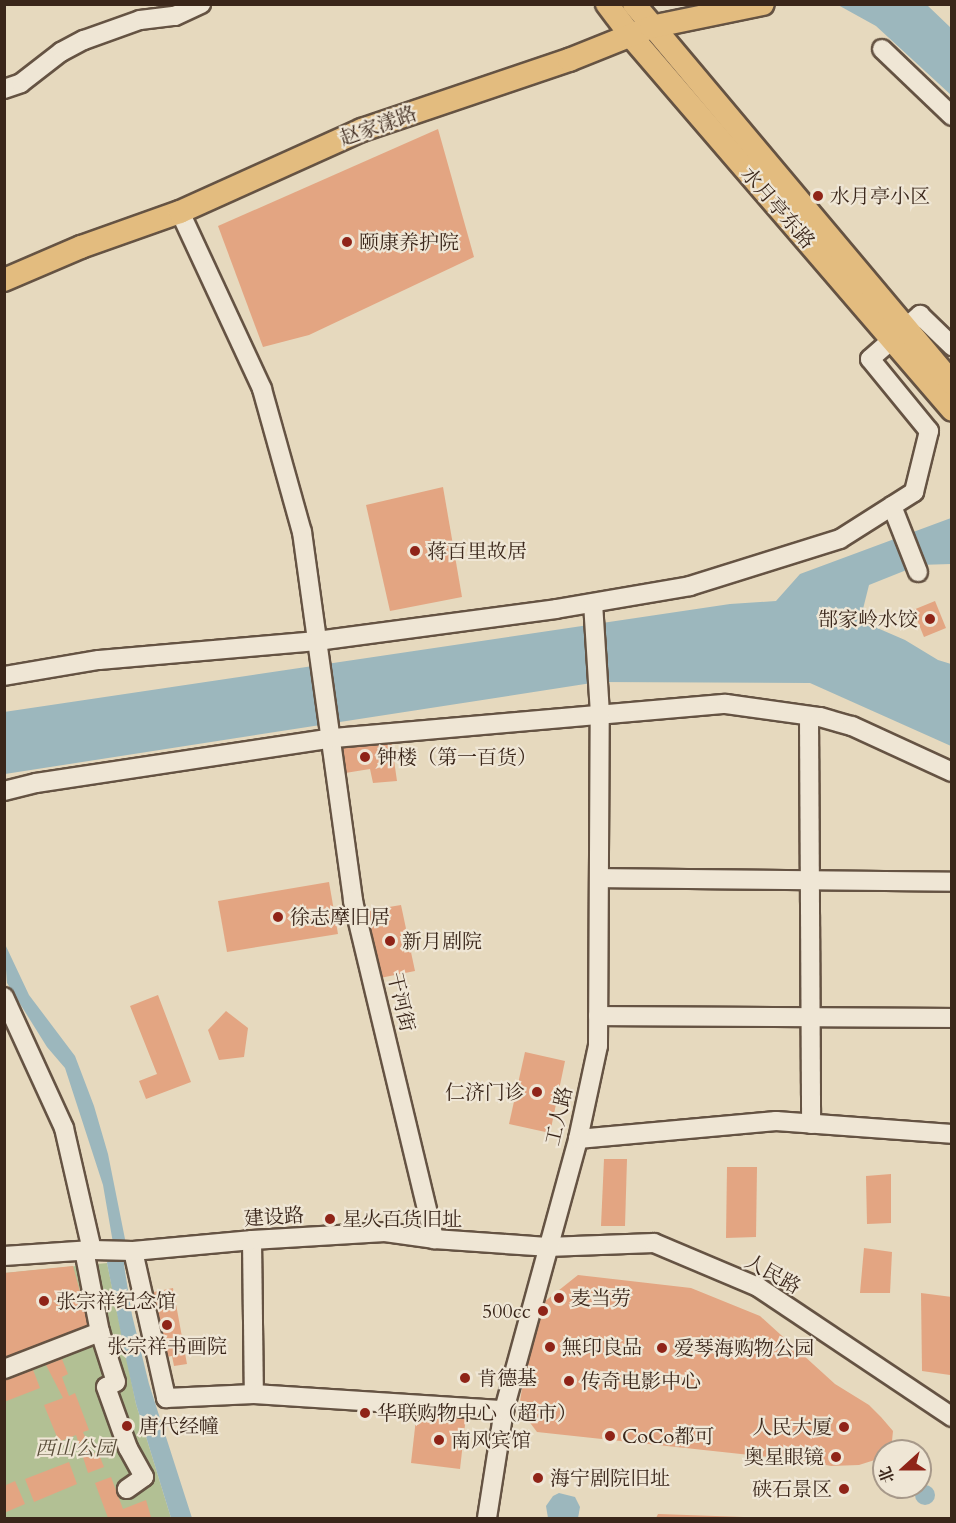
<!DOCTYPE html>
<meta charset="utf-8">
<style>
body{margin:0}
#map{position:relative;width:956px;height:1523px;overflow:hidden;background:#e6d9be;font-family:Cardo,"Noto Serif SC",serif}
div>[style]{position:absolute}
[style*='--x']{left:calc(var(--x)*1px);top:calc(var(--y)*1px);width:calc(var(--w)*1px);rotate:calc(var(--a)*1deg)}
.green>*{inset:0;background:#b2c094}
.water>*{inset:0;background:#9cb7bd}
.round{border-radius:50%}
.building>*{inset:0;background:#e3a582}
.roads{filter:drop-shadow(2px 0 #655343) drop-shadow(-2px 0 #655343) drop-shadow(0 2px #655343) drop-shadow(0 -2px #655343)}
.minor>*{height:18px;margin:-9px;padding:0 9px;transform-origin:9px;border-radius:9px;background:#efe6d5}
.major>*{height:22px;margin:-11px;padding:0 11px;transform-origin:11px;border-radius:11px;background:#e3bc7f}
.dots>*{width:16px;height:16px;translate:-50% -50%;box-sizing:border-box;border:3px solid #efe6d5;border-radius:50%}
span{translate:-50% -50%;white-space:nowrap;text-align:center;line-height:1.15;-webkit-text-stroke:4.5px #efe6d5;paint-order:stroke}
.street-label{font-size:20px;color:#3a261a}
.poi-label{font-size:20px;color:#3a261a}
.left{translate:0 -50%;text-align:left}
.right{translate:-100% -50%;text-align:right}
.park-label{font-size:20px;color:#584c38;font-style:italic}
.frame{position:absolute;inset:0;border:6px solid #3a261a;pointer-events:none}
.north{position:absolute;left:872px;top:1439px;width:60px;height:60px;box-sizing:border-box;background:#efe6d5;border:2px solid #a7998a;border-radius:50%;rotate:249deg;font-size:16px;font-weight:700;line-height:24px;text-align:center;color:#3a261a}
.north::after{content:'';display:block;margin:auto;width:21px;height:27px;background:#8f2418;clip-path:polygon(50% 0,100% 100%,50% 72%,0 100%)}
</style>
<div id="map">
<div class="green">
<i style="clip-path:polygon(107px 1263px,136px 1404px,171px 1518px,5px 1518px,5px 1273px)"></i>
</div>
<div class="water">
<i style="clip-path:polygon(838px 5px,927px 5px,951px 28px,951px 95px,876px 26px)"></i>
<i style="clip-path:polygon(951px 518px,951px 564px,919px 565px,869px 585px,863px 609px,868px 624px,905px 640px,938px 660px,951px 664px,951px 746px,810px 683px,598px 682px,5px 774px,4px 712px,730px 604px,776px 601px,800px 574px)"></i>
<i style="clip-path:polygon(4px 942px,29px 995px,75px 1056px,94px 1106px,108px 1154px,125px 1239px,124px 1265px,132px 1315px,149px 1384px,192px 1518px,171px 1518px,136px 1404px,126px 1359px,107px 1263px,113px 1243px,103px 1185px,65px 1068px,47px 1047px,7px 983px)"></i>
<i class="round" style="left:915px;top:1485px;width:20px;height:20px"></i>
<i style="clip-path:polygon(559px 1493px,575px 1497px,580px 1507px,578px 1518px,548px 1518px,546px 1506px,553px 1496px)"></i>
</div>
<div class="building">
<i style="clip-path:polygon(438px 129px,474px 257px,309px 335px,263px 347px,218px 226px)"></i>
<i style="clip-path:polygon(443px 487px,462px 597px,390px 611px,366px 505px)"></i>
<i style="clip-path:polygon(935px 601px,946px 628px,924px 637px,913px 610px)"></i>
<i style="clip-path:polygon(391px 739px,397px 781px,373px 783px,370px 769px,339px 774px,335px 745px)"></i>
<i style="clip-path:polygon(329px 882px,338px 934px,227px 952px,218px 901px)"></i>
<i style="clip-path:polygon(401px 905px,415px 971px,380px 978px,365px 911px)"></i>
<i style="clip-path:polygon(158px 995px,191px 1082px,146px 1099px,139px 1081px,157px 1074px,130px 1006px)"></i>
<i style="clip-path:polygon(226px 1011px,248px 1028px,244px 1057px,219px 1060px,208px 1030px)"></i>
<i style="clip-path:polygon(525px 1052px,565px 1061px,550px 1133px,509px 1124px)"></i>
<i style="clip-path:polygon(604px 1159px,627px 1159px,625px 1226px,601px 1226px)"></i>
<i style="clip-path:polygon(727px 1167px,757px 1167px,756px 1237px,726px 1238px)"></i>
<i style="clip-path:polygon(891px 1174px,891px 1223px,867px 1224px,866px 1176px)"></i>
<i style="clip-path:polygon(864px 1248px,892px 1252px,890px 1293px,860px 1293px)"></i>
<i style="clip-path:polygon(73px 1266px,90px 1328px,4px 1363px,4px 1273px)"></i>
<i style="clip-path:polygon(578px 1275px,691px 1288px,760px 1316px,835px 1384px,869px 1405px,881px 1417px,893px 1431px,891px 1451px,884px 1451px,884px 1457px,859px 1465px,831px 1466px,807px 1461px,537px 1432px,519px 1408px,534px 1310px)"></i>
<i style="clip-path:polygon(173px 1288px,187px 1364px,174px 1366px,172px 1356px,161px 1358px,149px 1293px)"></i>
<i style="clip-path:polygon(921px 1293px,952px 1297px,950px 1375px,922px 1371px)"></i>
<i style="clip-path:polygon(62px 1359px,68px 1374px,62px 1377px,69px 1396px,75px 1393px,89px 1430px,83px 1432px,92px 1454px,98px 1452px,104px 1467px,88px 1473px,76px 1435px,59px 1442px,44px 1405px,63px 1398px,46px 1365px)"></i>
<i style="clip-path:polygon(32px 1367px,40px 1388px,4px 1402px,4px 1377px)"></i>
<i style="clip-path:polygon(417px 1410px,466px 1416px,460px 1469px,411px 1463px)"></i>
<i style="clip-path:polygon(69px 1462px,77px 1484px,34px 1502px,25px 1479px)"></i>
<i style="clip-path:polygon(111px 1477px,123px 1509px,146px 1500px,151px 1517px,108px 1518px,95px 1483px)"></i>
<i style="clip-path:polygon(15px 1481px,25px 1504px,4px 1513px,4px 1486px)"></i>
<i style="clip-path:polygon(658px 1514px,744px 1517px,744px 1518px,656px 1518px)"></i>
</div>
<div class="roads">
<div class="minor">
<i style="--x:882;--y:49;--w:97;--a:43.7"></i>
<i style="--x:4;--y:89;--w:18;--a:-19"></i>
<i style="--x:21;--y:83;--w:51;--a:-37.8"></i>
<i style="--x:61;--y:52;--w:26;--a:-28"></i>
<i style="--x:84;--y:40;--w:59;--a:-19.7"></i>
<i style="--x:140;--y:20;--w:35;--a:-7"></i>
<i style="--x:175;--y:16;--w:29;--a:-25"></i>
<i style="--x:180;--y:212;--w:195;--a:65.1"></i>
<i style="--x:262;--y:389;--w:148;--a:74.4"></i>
<i style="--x:302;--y:532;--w:373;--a:82.1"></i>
<i style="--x:353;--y:901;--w:348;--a:76.5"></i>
<i style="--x:892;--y:506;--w:71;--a:68.5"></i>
<i style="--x:4;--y:676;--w:96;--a:-9.6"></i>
<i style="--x:99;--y:660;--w:219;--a:-5"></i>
<i style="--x:317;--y:641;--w:241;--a:-7.6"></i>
<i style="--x:556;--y:609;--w:136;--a:-9.7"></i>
<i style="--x:690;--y:586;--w:157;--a:-17.4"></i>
<i style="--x:840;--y:539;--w:88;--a:-32.4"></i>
<i style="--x:914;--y:492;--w:63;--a:-76.2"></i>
<i style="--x:929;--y:431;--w:93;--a:-129.3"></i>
<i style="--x:870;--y:359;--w:67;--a:-41.3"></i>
<i style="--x:920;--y:315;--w:45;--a:44.1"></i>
<i style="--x:809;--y:716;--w:408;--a:89.7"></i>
<i style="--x:4;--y:791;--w:33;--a:-14"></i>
<i style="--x:36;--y:783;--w:301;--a:-8.6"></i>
<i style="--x:334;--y:738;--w:393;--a:-5"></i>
<i style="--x:726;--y:704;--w:95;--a:7.9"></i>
<i style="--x:820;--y:717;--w:33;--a:16"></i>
<i style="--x:852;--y:726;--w:110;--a:24.7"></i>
<i style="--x:599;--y:878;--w:353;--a:0.6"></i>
<i style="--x:4;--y:997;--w:144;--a:65.4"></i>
<i style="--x:64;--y:1128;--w:125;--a:77.1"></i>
<i style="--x:598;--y:1016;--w:354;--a:0.3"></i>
<i style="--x:578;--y:1139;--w:199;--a:-5.2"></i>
<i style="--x:776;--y:1121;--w:176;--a:4.2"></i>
<i style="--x:252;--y:1240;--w:154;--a:89.3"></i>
<i style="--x:84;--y:1250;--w:84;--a:79"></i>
<i style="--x:100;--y:1332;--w:52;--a:72.3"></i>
<i style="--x:116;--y:1382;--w:11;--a:153"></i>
<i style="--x:106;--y:1387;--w:65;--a:70.2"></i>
<i style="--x:128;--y:1448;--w:33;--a:61"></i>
<i style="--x:144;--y:1477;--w:21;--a:145"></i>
<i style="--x:133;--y:1251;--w:151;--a:77.3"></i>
<i style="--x:166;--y:1398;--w:88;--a:-2.6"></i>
<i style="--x:254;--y:1394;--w:251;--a:3.7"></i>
<i style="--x:4;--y:1256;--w:88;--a:-3.9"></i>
<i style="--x:92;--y:1250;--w:41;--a:1.4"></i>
<i style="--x:133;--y:1251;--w:120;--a:-5.3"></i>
<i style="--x:252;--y:1240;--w:133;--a:-3.4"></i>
<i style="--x:385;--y:1232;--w:49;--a:8.1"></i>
<i style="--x:434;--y:1239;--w:113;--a:4"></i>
<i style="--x:547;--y:1247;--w:107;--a:-2.1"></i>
<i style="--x:654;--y:1243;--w:113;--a:22.9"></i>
<i style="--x:758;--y:1287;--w:234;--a:33.8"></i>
<i style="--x:4;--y:1369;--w:103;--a:-21.1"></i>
<i style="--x:487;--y:1518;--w:109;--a:-81.1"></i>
<i style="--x:504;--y:1410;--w:281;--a:-74.7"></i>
<i style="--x:578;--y:1139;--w:95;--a:-77.9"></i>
<i style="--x:598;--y:1046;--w:332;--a:-89.7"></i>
<i style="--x:600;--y:714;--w:111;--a:-93.6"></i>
</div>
<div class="major">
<i style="--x:607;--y:4;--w:39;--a:53"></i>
<i style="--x:630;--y:35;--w:494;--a:49.3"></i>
<i style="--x:634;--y:4;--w:495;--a:50"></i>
<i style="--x:4;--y:280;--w:84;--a:-23.2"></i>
<i style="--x:81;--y:247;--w:105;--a:-19.5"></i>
<i style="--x:180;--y:212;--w:200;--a:-24.3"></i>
<i style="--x:362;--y:130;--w:219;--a:-18.7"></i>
<i style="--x:569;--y:60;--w:88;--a:-21.9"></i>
<i style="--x:651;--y:27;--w:114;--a:-11.6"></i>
</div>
</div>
<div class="dots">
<i style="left:818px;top:196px;background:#8f2418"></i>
<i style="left:347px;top:242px;background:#8f2418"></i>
<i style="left:415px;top:551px;background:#8f2418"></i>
<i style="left:930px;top:619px;background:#8f2418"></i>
<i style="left:365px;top:757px;background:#8f2418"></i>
<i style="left:278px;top:917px;background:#8f2418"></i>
<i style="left:390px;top:941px;background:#8f2418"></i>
<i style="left:537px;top:1092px;background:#8f2418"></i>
<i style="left:330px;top:1219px;background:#8f2418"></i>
<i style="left:559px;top:1298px;background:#8f2418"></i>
<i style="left:44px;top:1301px;background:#8f2418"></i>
<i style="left:543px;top:1311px;background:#8f2418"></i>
<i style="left:167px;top:1325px;background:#8f2418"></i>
<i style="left:550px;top:1347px;background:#8f2418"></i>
<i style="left:662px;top:1348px;background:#8f2418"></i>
<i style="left:465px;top:1378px;background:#8f2418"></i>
<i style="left:569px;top:1381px;background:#8f2418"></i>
<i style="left:365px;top:1413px;background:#8f2418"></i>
<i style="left:127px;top:1426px;background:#8f2418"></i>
<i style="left:844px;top:1427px;background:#8f2418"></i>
<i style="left:610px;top:1436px;background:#8f2418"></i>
<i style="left:439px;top:1440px;background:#8f2418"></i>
<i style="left:836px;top:1457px;background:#8f2418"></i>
<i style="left:538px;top:1478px;background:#8f2418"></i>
<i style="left:844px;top:1489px;background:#8f2418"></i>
</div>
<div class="street-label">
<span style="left:378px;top:126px;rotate:-20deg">赵家漾路</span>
<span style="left:778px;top:208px;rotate:49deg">水月亭东路</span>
<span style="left:401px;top:1002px;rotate:77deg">干河街</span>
<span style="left:559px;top:1116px;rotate:-77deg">工人路</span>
<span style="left:274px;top:1217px;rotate:-4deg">建设路</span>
<span style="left:773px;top:1274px;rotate:29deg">人民路</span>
</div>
<div class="poi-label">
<span class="left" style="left:830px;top:196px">水月亭小区</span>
<span class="left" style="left:359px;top:242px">颐康养护院</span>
<span class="left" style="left:427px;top:551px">蒋百里故居</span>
<span class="right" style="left:918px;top:619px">郜家岭水饺</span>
<span class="left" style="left:377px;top:757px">钟楼（第一百货）</span>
<span class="left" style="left:290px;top:917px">徐志摩旧居</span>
<span class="left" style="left:402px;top:941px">新月剧院</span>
<span class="right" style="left:525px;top:1092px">仁济门诊</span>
<span class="left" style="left:342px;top:1219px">星火百货旧址</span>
<span class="left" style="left:571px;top:1298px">麦当劳</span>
<span class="left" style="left:56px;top:1301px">张宗祥纪念馆</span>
<span class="right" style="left:531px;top:1311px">500cc</span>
<span style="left:167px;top:1346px">张宗祥书画院</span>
<span class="left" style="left:562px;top:1347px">無印良品</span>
<span class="left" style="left:674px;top:1348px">爱琴海购物公园</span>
<span class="left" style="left:477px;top:1378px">肯德基</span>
<span class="left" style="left:581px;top:1381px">传奇电影中心</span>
<span class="left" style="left:377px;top:1413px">华联购物中心（超市）</span>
<span class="left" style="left:139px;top:1426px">唐代经幢</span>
<span class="right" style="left:832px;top:1427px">人民大厦</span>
<span class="left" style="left:622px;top:1436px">CoCo都可</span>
<span class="left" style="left:451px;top:1440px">南风宾馆</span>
<span class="right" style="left:824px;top:1457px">奥星眼镜</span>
<span class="left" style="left:550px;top:1478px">海宁剧院旧址</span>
<span class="right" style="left:832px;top:1489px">硖石景区</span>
</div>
<div class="park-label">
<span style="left:75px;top:1448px">西山公园</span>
</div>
<div class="frame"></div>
<div class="north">北</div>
</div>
